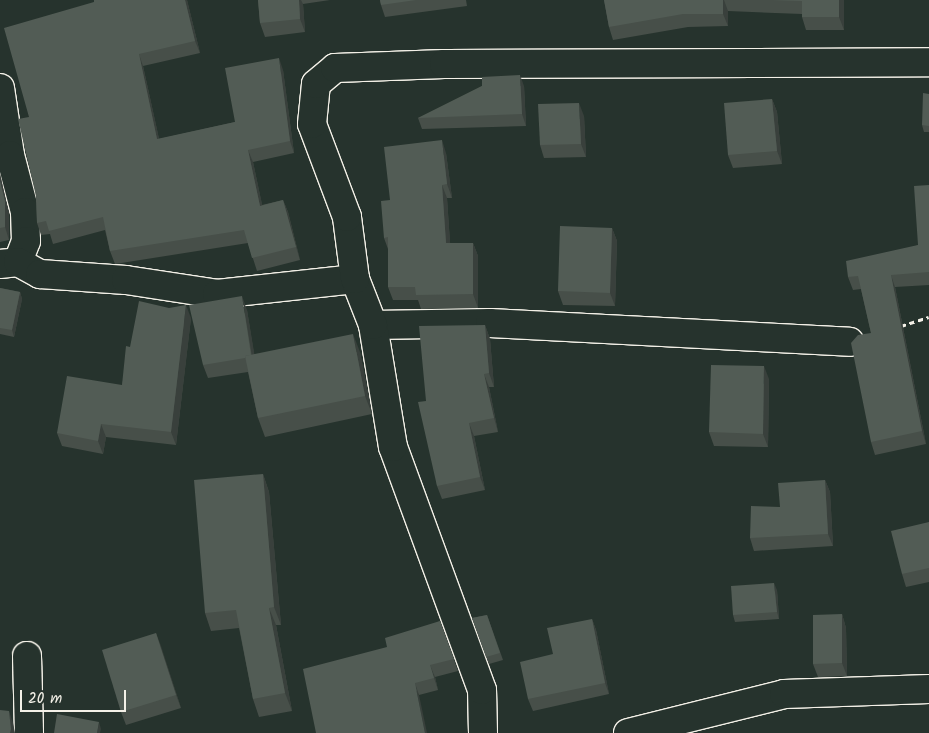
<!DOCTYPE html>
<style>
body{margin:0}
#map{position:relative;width:929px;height:733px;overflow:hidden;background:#26332d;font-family:Kalam,sans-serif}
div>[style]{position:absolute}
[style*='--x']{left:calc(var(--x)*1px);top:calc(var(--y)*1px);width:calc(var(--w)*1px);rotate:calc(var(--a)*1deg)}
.path>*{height:3px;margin-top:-1.5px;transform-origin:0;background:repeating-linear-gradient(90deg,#f4f1e8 0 5px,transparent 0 9px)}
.roads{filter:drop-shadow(1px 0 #f4f1e8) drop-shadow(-1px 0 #f4f1e8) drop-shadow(0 1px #f4f1e8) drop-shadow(0 -1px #f4f1e8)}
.minor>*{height:28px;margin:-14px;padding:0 14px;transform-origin:14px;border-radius:14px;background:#26332d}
.wall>*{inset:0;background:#474f49}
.shaded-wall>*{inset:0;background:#39403c}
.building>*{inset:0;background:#525c55}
span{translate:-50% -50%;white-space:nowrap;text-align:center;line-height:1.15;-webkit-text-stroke:4px #26332d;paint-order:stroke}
.scale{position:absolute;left:20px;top:690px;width:106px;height:22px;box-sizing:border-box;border:2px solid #f4f1e8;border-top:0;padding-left:6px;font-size:15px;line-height:18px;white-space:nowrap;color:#f4f1e8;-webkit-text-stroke:4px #26332d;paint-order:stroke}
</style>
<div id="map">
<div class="path">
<i style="--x:901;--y:326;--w:29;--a:-18"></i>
</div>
<div class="roads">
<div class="minor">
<i style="--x:0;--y:88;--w:68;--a:81.5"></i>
<i style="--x:10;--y:155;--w:59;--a:75.3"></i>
<i style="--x:25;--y:212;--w:29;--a:88"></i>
<i style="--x:26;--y:241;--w:22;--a:111"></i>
<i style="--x:0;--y:264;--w:18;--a:-6"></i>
<i style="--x:18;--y:262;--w:25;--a:29"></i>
<i style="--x:40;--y:274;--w:86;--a:4"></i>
<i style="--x:126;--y:280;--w:92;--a:8.7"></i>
<i style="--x:217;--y:294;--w:139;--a:-6.2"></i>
<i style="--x:373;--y:325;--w:117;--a:-1"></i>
<i style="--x:490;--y:323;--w:360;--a:3"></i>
<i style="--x:27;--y:656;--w:77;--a:88.5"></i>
<i style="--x:483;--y:733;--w:43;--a:-91.3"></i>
<i style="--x:482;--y:690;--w:259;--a:-110.1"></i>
<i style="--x:393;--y:447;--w:124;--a:-99.3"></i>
<i style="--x:373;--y:325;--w:49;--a:-111.4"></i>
<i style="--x:355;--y:279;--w:63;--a:-97.4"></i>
<i style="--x:347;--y:217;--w:99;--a:-110.6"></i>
<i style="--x:312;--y:124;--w:40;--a:-84.3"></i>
<i style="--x:316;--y:84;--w:25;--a:-40"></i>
<i style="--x:335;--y:68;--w:109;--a:-2.1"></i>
<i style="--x:444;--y:64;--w:485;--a:-0.2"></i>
<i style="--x:628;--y:733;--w:161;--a:-14"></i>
<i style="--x:784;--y:694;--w:145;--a:-2"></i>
</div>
</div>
<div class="wall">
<i style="clip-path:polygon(94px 0,187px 0,200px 53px,143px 66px,159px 139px,235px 122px,283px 70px,294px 153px,253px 162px,262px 205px,283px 200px,288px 212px,300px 260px,257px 271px,248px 243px,115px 264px,110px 251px,105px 230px,53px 244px,50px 234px,41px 235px,37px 223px,36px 196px,29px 117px,94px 2px)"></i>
<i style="clip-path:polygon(258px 0,330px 0,303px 4px,305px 32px,265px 37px,260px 23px)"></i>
<i style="clip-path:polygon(380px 0,466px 0,467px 6px,385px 17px,381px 5px)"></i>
<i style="clip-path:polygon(604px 0,844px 0,844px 30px,806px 30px,802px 17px,802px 14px,728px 11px,728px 26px,688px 27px,613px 40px,609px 27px)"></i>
<i style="clip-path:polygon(482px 86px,524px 86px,526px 126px,422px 129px,418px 118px)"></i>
<i style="clip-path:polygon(929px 94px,929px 132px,924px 132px,922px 125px)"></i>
<i style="clip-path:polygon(772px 99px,777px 112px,782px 164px,733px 168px,728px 155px)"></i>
<i style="clip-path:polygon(584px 116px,586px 157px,544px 158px,540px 145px)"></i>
<i style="clip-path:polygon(446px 153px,452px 198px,447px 198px,450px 243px,473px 243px,478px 256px,478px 308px,421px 309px,418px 300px,393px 300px,388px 287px,388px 249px,384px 238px,390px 200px)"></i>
<i style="clip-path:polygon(0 174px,9px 214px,9px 240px,0 242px)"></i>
<i style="clip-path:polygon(929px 185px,929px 285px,895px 287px,926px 444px,875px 455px,871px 442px,871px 333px,861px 289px,853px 290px,848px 277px,918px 245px)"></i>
<i style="clip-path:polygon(612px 228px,617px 241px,615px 306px,563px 305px,558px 291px)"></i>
<i style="clip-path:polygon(0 288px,20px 292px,22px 299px,14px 337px,0 334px)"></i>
<i style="clip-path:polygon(247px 310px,254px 354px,360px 352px,372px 414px,265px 437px,258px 418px,248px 372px,208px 378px,203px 365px)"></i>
<i style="clip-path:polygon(191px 318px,176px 445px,106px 437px,103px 454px,62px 446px,57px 433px,122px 385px,130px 347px)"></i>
<i style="clip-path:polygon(485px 325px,490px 339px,494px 387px,489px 387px,498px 432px,474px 436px,485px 490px,442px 499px,437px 486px,426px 401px)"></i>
<i style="clip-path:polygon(769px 379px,768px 447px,714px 446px,709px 432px)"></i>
<i style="clip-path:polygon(263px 474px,269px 492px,281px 625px,276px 625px,292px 711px,259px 717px,253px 699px,239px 628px,211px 631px,205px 613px)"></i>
<i style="clip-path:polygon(825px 480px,830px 492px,833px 546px,754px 551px,750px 538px,780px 507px)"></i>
<i style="clip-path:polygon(929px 522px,929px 582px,906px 587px,902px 574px)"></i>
<i style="clip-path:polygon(777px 590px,779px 619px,735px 622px,733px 615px)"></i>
<i style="clip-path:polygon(842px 614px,846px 628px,847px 676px,818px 677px,813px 664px)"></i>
<i style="clip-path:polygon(487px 615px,503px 660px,489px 664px,472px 618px)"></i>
<i style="clip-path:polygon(592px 619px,596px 630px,609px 694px,533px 711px,528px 699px,553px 654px)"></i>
<i style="clip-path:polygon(440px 621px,458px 671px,435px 677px,438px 690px,419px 695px,387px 647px)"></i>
<i style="clip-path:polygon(156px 633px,181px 708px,126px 725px,121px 712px)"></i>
</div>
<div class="shaded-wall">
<i style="clip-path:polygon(185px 0,187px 0,200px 53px,195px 41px)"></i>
<i style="clip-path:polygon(299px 0,301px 0,303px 4px,305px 32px,300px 19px)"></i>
<i style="clip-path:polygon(723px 0,724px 0,728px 11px,728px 26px,723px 14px)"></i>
<i style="clip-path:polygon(839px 0,844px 0,844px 30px,839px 17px)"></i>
<i style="clip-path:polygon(139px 54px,143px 66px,162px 152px,157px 139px)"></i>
<i style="clip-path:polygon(279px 58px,283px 70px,294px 153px,290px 141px)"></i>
<i style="clip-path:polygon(520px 75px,524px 86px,526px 126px,522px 114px)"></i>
<i style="clip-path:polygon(772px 99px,777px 112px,782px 164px,777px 151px)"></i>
<i style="clip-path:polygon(579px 103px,584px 116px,586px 157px,581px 144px)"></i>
<i style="clip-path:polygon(442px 140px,446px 153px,452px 198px,447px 184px)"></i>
<i style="clip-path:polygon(248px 150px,253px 162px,265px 218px,260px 206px)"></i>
<i style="clip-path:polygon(0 174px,9px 214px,9px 240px,5px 227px,0 181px)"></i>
<i style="clip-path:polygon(442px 185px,447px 198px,451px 256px,446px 243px)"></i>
<i style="clip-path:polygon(283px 200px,288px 212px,300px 260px,296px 247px)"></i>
<i style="clip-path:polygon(612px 228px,617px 241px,615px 306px,610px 293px)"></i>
<i style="clip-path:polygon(473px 243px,478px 256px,478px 308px,473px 294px)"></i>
<i style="clip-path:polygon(891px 275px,895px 287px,926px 444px,922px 431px)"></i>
<i style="clip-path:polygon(20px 292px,22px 299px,14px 337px,12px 330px)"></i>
<i style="clip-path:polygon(242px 296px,247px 310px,257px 370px,252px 357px)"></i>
<i style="clip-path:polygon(186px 305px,191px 318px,176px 445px,171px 432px)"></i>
<i style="clip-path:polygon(485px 325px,490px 339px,494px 387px,489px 373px)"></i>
<i style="clip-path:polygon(353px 334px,360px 352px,372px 414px,365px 396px)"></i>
<i style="clip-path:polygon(764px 366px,769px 379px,768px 447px,763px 434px)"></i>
<i style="clip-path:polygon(484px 374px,489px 387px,498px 432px,494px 418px)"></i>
<i style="clip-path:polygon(469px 423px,474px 436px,485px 490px,480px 477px)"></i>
<i style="clip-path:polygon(101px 424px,106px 437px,103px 454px,98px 441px)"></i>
<i style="clip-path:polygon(263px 474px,269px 492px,281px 625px,274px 607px)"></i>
<i style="clip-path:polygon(825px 480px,830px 492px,833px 546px,828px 534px)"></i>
<i style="clip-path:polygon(774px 583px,777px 590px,779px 619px,777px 612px)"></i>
<i style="clip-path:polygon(269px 608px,276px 625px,292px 711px,285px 693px)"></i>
<i style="clip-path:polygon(842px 614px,846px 628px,847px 676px,842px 663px)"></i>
<i style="clip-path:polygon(592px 619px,596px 630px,609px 694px,605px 683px)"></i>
<i style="clip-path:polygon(156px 633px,161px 646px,181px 708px,176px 695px)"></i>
<i style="clip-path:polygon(430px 665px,435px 677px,438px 690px,434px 678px)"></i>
<i style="clip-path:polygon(415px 683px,419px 695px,427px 733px,425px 733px)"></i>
<i style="clip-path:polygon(9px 711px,13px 723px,15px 733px,10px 733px)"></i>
<i style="clip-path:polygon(99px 722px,101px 729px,100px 733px,97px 733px)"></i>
</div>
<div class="building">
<i style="clip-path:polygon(94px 0,185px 0,195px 41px,139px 54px,157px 139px,235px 122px,225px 68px,279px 58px,290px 141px,248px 150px,260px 206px,283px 200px,296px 247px,252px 258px,244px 230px,110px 251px,103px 217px,49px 231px,46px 221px,37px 223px,36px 196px,18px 119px,29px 117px,4px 28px,94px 2px)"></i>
<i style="clip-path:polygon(258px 0,299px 0,300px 19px,260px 23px)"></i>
<i style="clip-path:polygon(380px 0,416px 0,381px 5px)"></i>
<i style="clip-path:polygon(604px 0,723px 0,723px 14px,683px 14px,609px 27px)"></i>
<i style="clip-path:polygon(771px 0,839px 0,839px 17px,802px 17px,802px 1px)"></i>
<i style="clip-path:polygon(520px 75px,522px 114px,418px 118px,482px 86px,482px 77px)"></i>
<i style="clip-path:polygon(923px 93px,929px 94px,929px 126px,922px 125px)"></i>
<i style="clip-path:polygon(772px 99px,777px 151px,728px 155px,724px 103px)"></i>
<i style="clip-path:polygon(579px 103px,581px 144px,540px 145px,538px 104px)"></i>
<i style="clip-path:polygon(442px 140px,447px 184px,442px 185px,446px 243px,473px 243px,473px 294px,416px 295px,415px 287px,388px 287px,388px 237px,384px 238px,381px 201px,390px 200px,384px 147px)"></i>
<i style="clip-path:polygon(0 181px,5px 201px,5px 227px,0 228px)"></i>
<i style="clip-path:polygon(929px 185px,929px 272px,891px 275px,922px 431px,871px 442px,851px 343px,858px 335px,871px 333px,858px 276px,848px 277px,846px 261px,918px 245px,914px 186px)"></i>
<i style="clip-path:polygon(560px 226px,612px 228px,610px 293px,558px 291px)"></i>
<i style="clip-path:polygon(0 288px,20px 292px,12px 330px,0 328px)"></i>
<i style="clip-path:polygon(242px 296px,251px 355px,245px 356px,245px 358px,203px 365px,189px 305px)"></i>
<i style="clip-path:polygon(139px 301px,169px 308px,186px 305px,171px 432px,101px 424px,98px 441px,57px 433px,67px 376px,122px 385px,126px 346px,130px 347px)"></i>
<i style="clip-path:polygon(485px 325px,489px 373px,484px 374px,494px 418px,469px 423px,480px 477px,437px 486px,418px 402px,426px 401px,419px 326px)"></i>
<i style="clip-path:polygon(353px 334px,365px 396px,258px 418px,245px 356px)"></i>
<i style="clip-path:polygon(711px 365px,764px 366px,763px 434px,709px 432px)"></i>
<i style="clip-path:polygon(263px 474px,274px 607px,269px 608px,285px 693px,253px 699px,236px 610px,205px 613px,194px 480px)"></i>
<i style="clip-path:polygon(825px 480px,828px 534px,750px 538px,751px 506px,780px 507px,778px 483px)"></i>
<i style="clip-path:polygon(929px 522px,929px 568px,902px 574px,891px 531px)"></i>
<i style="clip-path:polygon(774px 583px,777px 612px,733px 615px,731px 586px)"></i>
<i style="clip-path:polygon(842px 614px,842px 663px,813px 664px,813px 615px)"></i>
<i style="clip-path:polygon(487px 615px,500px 653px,486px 657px,472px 618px)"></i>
<i style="clip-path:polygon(592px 619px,605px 683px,528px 699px,520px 662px,553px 654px,547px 628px)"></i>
<i style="clip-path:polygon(440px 621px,454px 659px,430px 665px,434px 678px,415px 683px,425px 733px,316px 733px,303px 669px,387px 647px,385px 638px)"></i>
<i style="clip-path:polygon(156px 633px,176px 695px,121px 712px,102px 650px)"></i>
<i style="clip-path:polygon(0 710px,9px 711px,11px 729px,10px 733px,0 733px)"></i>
<i style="clip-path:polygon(57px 714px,99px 722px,97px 733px,54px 733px)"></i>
</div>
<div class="scale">20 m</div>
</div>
